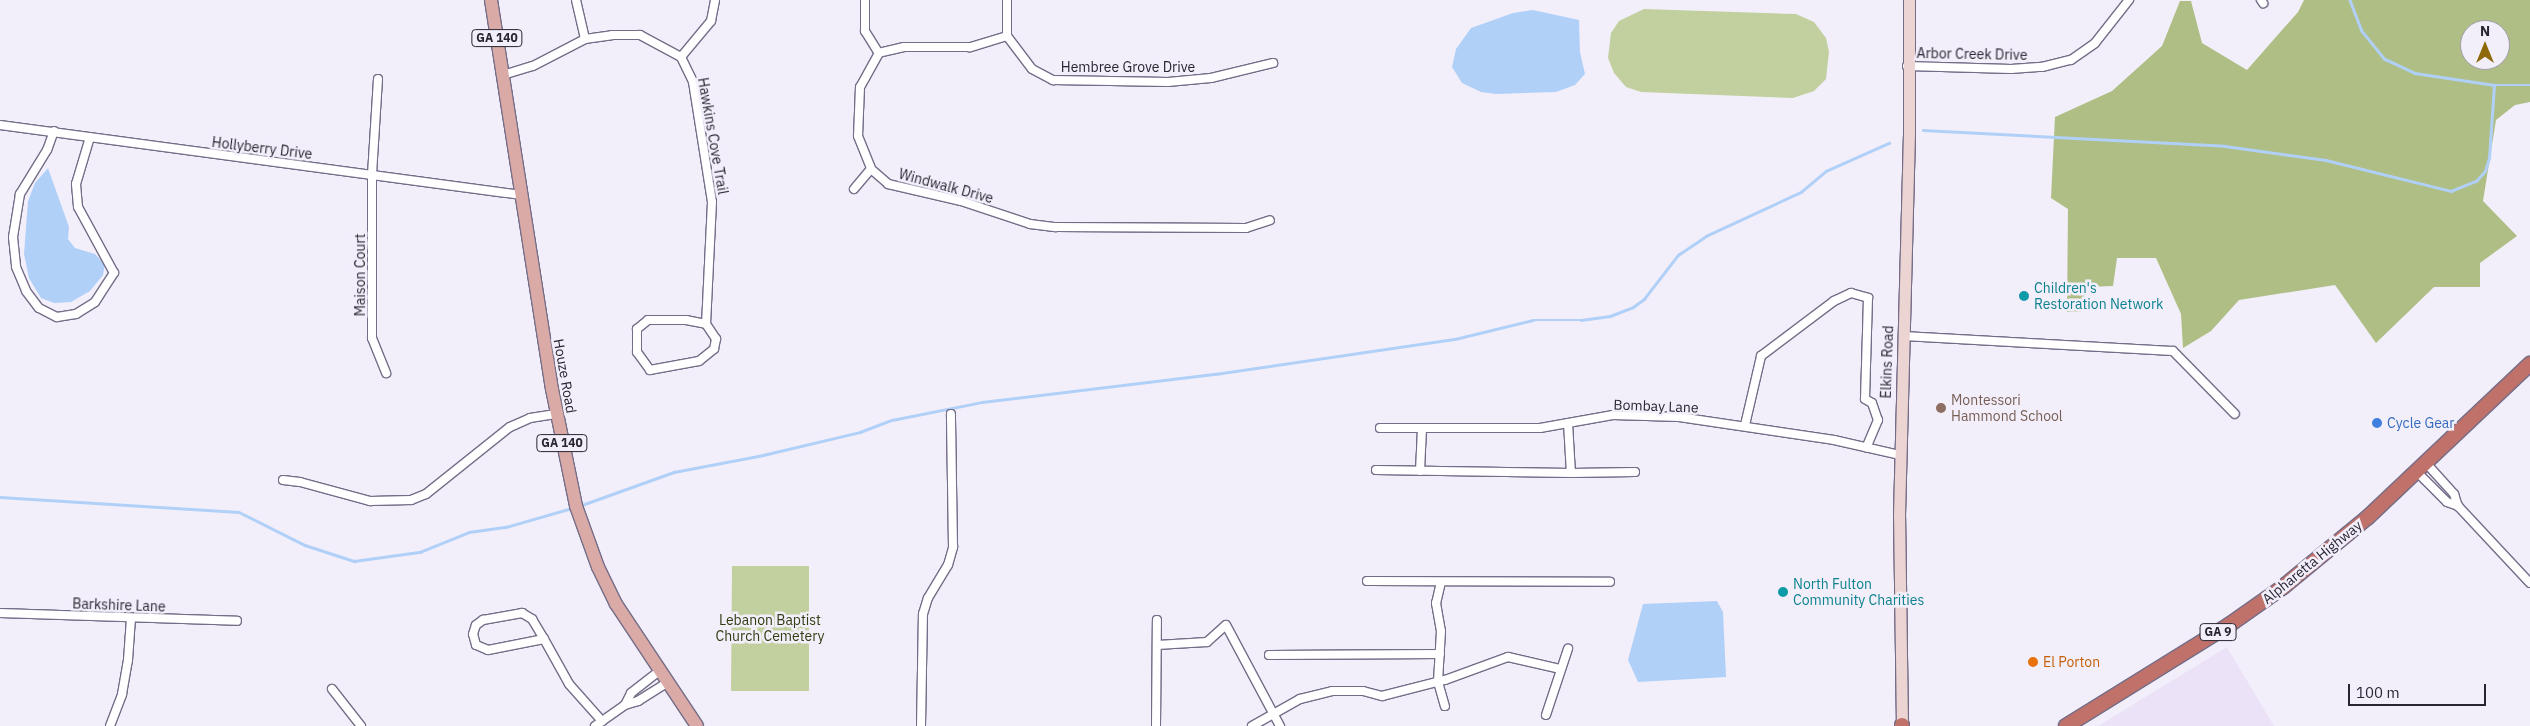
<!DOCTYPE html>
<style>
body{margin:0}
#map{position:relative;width:2530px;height:726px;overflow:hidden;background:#f2effb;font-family:"IBM Plex Sans",sans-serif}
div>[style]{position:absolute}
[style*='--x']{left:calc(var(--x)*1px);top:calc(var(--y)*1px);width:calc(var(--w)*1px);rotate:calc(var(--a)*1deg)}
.commercial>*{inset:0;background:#ece2f7}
.green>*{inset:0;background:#c2d0a0}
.forest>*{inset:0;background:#aebe84}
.water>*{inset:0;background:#b1d0f8}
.stream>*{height:2.5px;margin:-1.25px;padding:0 1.25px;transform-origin:1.25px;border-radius:1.25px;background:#b1d0f8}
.roads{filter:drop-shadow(1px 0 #756d88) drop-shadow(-1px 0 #756d88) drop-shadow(0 1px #756d88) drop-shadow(0 -1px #756d88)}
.street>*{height:8px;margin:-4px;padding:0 4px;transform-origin:4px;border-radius:4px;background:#fff}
.secondary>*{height:11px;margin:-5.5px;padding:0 5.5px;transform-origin:5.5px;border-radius:5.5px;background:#ecd4d2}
.primary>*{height:12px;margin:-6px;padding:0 6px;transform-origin:6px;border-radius:6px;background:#d9aaa6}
.highway>*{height:14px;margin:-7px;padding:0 7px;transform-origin:7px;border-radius:7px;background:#bf716a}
.dots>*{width:14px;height:14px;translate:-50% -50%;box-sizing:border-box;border:2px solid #f2effb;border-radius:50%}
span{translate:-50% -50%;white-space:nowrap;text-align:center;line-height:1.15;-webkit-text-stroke:5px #f2effb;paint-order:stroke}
.shield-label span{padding:1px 4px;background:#f2effb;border:1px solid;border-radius:4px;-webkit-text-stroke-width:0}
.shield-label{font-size:12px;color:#282530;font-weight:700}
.street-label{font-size:14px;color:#282530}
.culture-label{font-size:14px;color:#0d838f}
.left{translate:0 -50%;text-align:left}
.education-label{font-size:14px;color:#785e54}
.shop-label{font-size:14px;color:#366cbe}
.park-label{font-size:14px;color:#323c10}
.food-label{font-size:14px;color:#c56008}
.north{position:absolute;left:2460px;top:20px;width:50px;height:50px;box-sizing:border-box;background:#f2effb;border:1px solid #a19eaa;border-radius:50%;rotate:0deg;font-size:14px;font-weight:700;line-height:20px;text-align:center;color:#282530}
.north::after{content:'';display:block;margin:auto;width:18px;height:22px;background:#8d690b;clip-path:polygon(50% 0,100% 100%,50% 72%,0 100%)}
.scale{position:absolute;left:2348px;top:684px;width:138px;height:22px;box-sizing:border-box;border:2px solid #282530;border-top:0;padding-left:6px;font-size:15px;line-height:18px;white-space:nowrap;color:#282530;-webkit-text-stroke:4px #f2effb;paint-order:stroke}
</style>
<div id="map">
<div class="commercial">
<i style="clip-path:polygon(2227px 647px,2274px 726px,2098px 726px)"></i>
</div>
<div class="green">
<i style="clip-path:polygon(1644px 9px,1796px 14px,1814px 22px,1826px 38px,1829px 52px,1826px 79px,1814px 91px,1793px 98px,1641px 92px,1626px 87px,1614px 73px,1608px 58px,1611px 33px,1619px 21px)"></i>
<i style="clip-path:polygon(732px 566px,809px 566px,809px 691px,731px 691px)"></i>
</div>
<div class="forest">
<i style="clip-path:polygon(evenodd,2304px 0,2530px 0,2530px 102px,2515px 105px,2496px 120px,2483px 201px,2517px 236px,2480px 263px,2480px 287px,2434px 287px,2376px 343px,2335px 285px,2239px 300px,2211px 331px,2183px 348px,2181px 314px,2156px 258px,2117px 258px,2113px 286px,2085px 287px,2083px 311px,2067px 312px,2068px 209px,2051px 198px,2055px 117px,2112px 91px,2162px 46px,2180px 1px,2191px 1px,2202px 43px,2247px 70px,2298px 12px,2304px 0,2470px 30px,2500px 30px,2500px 60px,2470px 60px,2470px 30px)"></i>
</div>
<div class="water">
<i style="clip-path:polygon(1533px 10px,1579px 20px,1580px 52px,1585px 74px,1575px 85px,1556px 92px,1496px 94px,1481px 92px,1462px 83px,1452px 67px,1456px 49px,1471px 28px,1513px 13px)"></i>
<i style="clip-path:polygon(48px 168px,69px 227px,68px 239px,75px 248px,95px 254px,105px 264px,103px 275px,90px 291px,71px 302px,54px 303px,41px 298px,29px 278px,24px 254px,28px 201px,35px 183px)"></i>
<i style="clip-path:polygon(1717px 601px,1723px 612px,1726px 677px,1638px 682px,1628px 660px,1643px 604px)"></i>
</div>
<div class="stream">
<i style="--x:2350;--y:0;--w:33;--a:69"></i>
<i style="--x:2362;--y:31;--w:36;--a:51"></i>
<i style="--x:2385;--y:59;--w:33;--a:25"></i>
<i style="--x:2415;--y:73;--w:80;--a:8.6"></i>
<i style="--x:2494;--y:85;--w:36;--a:0"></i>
<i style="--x:1923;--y:130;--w:302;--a:3"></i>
<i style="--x:2225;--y:146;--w:102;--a:7.9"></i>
<i style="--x:2326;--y:160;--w:129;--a:13.9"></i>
<i style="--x:2451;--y:191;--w:27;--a:-22"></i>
<i style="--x:2476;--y:181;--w:13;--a:-48"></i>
<i style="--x:2485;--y:171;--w:14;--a:-73"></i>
<i style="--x:2489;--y:158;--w:73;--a:-86.1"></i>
<i style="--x:0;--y:497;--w:239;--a:3.6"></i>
<i style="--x:239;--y:512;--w:74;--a:26.6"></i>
<i style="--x:305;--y:545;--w:52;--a:18.1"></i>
<i style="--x:354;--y:561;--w:67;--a:-7.8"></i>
<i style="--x:420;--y:552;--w:53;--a:-22.2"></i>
<i style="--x:469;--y:532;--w:37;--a:-8"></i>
<i style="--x:506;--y:527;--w:69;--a:-16.1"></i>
<i style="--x:579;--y:506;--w:101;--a:-19.7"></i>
<i style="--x:674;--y:472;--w:91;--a:-10.8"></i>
<i style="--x:763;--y:455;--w:100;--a:-13.3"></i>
<i style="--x:860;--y:432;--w:34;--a:-21"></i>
<i style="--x:892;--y:420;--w:92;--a:-11.3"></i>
<i style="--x:982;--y:402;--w:235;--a:-6.9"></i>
<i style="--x:1215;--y:374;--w:243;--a:-8.3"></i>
<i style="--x:1455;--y:339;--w:80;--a:-13.7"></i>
<i style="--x:1533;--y:320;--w:48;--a:0"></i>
<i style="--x:1581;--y:320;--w:29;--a:-8"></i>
<i style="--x:1610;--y:316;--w:25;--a:-21"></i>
<i style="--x:1633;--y:307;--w:14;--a:-36"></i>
<i style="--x:1644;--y:299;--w:56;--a:-52.3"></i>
<i style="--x:1678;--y:255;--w:34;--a:-34"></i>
<i style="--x:1706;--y:236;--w:105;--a:-24.9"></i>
<i style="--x:1801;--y:192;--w:33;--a:-40"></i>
<i style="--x:1826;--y:171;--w:69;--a:-24"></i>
</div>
<div class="roads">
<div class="street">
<i style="--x:576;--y:0;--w:40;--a:77"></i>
<i style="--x:865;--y:0;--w:31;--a:90"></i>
<i style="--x:865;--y:31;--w:26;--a:58"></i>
<i style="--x:1007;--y:0;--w:36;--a:90"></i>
<i style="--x:1007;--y:36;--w:41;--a:52.9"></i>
<i style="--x:1032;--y:69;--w:24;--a:28"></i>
<i style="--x:1053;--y:80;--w:115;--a:1"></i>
<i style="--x:1168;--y:82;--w:43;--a:-5.3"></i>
<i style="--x:1211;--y:78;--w:64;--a:-13.6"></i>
<i style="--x:2261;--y:0;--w:4;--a:56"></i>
<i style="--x:1007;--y:36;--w:39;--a:163"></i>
<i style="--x:970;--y:47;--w:66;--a:180"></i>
<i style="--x:904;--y:47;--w:26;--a:167"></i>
<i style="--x:879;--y:53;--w:39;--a:119"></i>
<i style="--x:860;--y:87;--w:49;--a:92.3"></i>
<i style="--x:858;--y:136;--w:35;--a:68"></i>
<i style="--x:871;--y:169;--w:23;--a:41"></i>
<i style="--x:888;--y:184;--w:75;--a:13.1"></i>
<i style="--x:961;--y:201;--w:73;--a:18.4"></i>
<i style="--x:1030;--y:224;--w:26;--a:7"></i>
<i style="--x:1056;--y:227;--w:190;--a:0.3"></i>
<i style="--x:1246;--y:228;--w:25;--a:-18"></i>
<i style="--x:681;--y:57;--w:47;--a:-50.2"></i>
<i style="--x:711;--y:21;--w:21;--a:-79"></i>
<i style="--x:1907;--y:66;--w:104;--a:1.7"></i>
<i style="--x:2011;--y:69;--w:31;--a:-4"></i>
<i style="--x:2042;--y:67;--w:30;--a:-14"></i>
<i style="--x:2071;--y:60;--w:29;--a:-35"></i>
<i style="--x:2095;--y:43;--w:55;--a:-51.7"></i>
<i style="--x:503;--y:75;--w:31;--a:-17"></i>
<i style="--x:533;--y:66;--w:59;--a:-27.4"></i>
<i style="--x:585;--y:39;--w:27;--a:-8"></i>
<i style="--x:612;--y:35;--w:28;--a:0"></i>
<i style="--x:640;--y:35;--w:47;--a:28.2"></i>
<i style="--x:681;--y:57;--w:28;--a:64"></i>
<i style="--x:693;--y:82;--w:121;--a:81"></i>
<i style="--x:712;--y:202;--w:122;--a:92.8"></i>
<i style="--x:378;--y:79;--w:95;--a:93.6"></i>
<i style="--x:372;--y:174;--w:164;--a:90"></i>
<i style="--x:372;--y:338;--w:38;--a:68"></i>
<i style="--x:0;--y:125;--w:526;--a:7.65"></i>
<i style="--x:54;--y:131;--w:20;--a:110"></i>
<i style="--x:47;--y:150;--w:52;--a:121.5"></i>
<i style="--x:20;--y:194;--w:44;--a:99.2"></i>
<i style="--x:13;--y:237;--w:30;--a:84"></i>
<i style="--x:16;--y:267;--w:26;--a:67"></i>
<i style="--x:26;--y:291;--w:21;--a:53"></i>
<i style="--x:39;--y:308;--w:20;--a:27"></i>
<i style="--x:57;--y:317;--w:19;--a:-9"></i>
<i style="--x:76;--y:314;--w:22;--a:-32"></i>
<i style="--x:95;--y:302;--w:35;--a:-57"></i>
<i style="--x:114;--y:273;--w:75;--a:-118.6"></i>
<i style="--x:78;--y:207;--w:23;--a:-95"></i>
<i style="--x:76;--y:184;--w:49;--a:-73.4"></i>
<i style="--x:854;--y:189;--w:26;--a:-50"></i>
<i style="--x:648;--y:320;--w:38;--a:0"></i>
<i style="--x:686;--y:320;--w:20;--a:11"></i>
<i style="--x:706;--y:324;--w:18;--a:56"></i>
<i style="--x:716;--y:339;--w:10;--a:101"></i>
<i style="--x:714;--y:349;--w:19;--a:141"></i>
<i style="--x:699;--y:361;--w:50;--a:169.6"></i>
<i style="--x:650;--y:370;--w:22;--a:-126"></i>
<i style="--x:637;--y:352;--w:23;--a:-90"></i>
<i style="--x:637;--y:329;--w:14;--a:-39"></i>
<i style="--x:1903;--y:336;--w:270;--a:3.2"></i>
<i style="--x:2173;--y:351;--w:88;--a:45.5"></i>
<i style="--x:1568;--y:423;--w:50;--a:86.6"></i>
<i style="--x:1571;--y:473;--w:64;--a:-0.9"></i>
<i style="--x:1745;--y:425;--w:71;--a:-76.9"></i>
<i style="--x:1761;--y:356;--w:91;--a:-37"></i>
<i style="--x:1834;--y:301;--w:19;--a:-25"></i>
<i style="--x:1851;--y:293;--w:18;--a:16"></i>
<i style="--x:1868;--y:298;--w:101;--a:91.7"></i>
<i style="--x:1865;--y:399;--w:8;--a:30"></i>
<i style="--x:1872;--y:403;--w:18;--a:71"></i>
<i style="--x:1878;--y:420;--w:30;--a:113"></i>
<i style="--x:1380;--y:428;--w:160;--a:0"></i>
<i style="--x:1540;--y:428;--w:74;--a:-10.1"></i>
<i style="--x:1613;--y:415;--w:66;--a:1.7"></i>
<i style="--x:1679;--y:417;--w:157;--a:8.4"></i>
<i style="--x:1834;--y:440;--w:68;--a:12.8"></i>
<i style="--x:2426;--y:463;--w:42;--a:47.9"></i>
<i style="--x:2454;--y:494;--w:13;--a:72"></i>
<i style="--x:1376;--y:470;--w:195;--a:0.9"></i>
<i style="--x:1420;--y:471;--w:43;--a:-87.3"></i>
<i style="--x:2417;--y:472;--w:42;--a:45"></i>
<i style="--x:2447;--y:502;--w:12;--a:20"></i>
<i style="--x:2458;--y:506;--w:105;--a:46.9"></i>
<i style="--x:283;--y:480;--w:17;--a:7"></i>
<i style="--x:300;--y:482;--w:73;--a:15.2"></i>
<i style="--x:370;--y:501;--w:41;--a:-1.4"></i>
<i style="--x:411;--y:500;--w:16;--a:-22"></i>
<i style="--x:426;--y:494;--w:107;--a:-38.6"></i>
<i style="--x:510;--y:427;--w:22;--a:-24"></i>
<i style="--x:530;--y:418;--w:26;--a:-9"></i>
<i style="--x:1367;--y:581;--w:243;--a:0.2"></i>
<i style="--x:1441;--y:582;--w:22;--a:103"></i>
<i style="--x:1436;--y:603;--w:28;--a:80"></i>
<i style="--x:1441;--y:631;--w:51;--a:93.4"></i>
<i style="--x:1438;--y:682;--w:25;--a:74"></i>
<i style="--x:0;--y:613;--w:237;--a:1.9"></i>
<i style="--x:522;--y:613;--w:12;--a:31"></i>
<i style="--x:532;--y:619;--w:23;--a:59"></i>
<i style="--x:544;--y:639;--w:57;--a:168.9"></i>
<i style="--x:488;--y:650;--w:13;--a:-157"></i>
<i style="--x:476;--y:645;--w:11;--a:-105"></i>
<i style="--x:473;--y:634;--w:9;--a:-72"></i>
<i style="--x:476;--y:625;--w:9;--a:-36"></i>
<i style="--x:483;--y:620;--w:40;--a:-10"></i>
<i style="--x:544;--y:639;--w:51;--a:60.9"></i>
<i style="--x:569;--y:684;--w:50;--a:48.3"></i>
<i style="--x:1157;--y:645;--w:50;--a:-3.4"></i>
<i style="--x:1207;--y:642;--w:25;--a:-42"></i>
<i style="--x:1226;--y:625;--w:115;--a:61.9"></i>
<i style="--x:1269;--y:655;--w:171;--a:-0.3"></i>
<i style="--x:332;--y:689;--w:47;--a:51.9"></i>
<i style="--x:625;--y:705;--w:13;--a:-63"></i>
<i style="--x:631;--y:693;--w:36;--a:-38"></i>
<i style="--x:1546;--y:715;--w:70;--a:-71.6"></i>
<i style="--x:110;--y:726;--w:34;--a:-69"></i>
<i style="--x:122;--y:694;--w:35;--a:-80"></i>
<i style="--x:128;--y:660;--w:42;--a:-85.9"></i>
<i style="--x:595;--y:726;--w:37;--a:-35"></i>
<i style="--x:625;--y:705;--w:14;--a:-17"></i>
<i style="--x:638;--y:701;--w:34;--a:-32"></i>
<i style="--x:921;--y:726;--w:112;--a:-89"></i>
<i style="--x:923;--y:614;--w:17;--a:-73"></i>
<i style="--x:928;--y:598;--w:39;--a:-59"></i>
<i style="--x:948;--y:565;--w:19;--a:-74"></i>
<i style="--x:953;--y:547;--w:133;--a:-90.9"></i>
<i style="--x:1156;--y:726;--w:106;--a:-89.5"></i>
<i style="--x:1252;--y:726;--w:55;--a:-29.4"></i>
<i style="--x:1300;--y:699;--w:33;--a:-14"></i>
<i style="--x:1332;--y:691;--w:31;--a:0"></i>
<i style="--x:1363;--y:691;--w:20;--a:15"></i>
<i style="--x:1382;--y:696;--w:65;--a:-14.3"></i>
<i style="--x:1445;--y:680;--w:67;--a:-20.1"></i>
<i style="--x:1508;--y:657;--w:53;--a:13"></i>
</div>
<div class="secondary">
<i style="--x:1902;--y:726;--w:211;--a:-90.8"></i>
<i style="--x:1899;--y:515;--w:380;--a:-88.5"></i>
<i style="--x:1909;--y:135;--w:135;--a:-90"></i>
</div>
<div class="primary">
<i style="--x:491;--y:0;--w:394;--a:81.1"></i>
<i style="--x:552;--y:389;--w:119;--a:78.4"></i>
<i style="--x:576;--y:506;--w:65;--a:70.2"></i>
<i style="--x:598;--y:567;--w:41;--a:64.1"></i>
<i style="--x:616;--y:604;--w:146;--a:56.4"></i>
</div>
<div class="highway">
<i style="--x:1902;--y:726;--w:1;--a:-90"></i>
<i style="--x:2066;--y:726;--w:192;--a:-31.8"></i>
<i style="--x:2229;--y:625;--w:66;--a:-35.1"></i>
<i style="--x:2283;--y:587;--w:110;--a:-39.5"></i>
<i style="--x:2368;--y:517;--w:223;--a:-43.4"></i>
</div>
</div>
<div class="dots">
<i style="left:2024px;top:296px;background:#0f9aa8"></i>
<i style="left:1941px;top:408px;background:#8d6e63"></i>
<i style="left:2377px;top:423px;background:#3f7fe0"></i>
<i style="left:1783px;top:592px;background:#0f9aa8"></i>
<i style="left:2033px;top:662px;background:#e8710a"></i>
</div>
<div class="shield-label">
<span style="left:497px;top:38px">GA 140</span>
<span style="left:562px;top:443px">GA 140</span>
<span style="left:2218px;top:632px">GA 9</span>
</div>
<div class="street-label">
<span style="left:1972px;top:54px;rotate:1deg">Arbor Creek Drive</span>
<span style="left:1128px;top:67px">Hembree Grove Drive</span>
<span style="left:713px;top:136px;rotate:80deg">Hawkins Cove Trail</span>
<span style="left:262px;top:148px;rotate:7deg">Hollyberry Drive</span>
<span style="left:946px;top:186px;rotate:15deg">Windwalk Drive</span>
<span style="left:360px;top:275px;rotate:-90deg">Maison Court</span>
<span style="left:1887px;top:362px;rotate:-88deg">Elkins Road</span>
<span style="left:565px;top:376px;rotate:80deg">Houze Road</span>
<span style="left:1656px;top:406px;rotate:2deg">Bombay Lane</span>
<span style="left:2312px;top:562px;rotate:-39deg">Alpharetta Highway</span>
<span style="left:119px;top:605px;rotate:2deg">Barkshire Lane</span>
</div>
<div class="culture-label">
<span class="left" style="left:2034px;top:296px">Children's<br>Restoration Network</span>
<span class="left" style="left:1793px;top:592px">North Fulton<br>Community Charities</span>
</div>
<div class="education-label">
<span class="left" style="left:1951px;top:408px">Montessori<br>Hammond School</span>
</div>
<div class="shop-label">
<span class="left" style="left:2387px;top:423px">Cycle Gear</span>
</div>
<div class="park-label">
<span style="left:770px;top:628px">Lebanon Baptist<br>Church Cemetery</span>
</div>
<div class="food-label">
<span class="left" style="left:2043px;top:662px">El Porton</span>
</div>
<div class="north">N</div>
<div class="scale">100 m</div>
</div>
